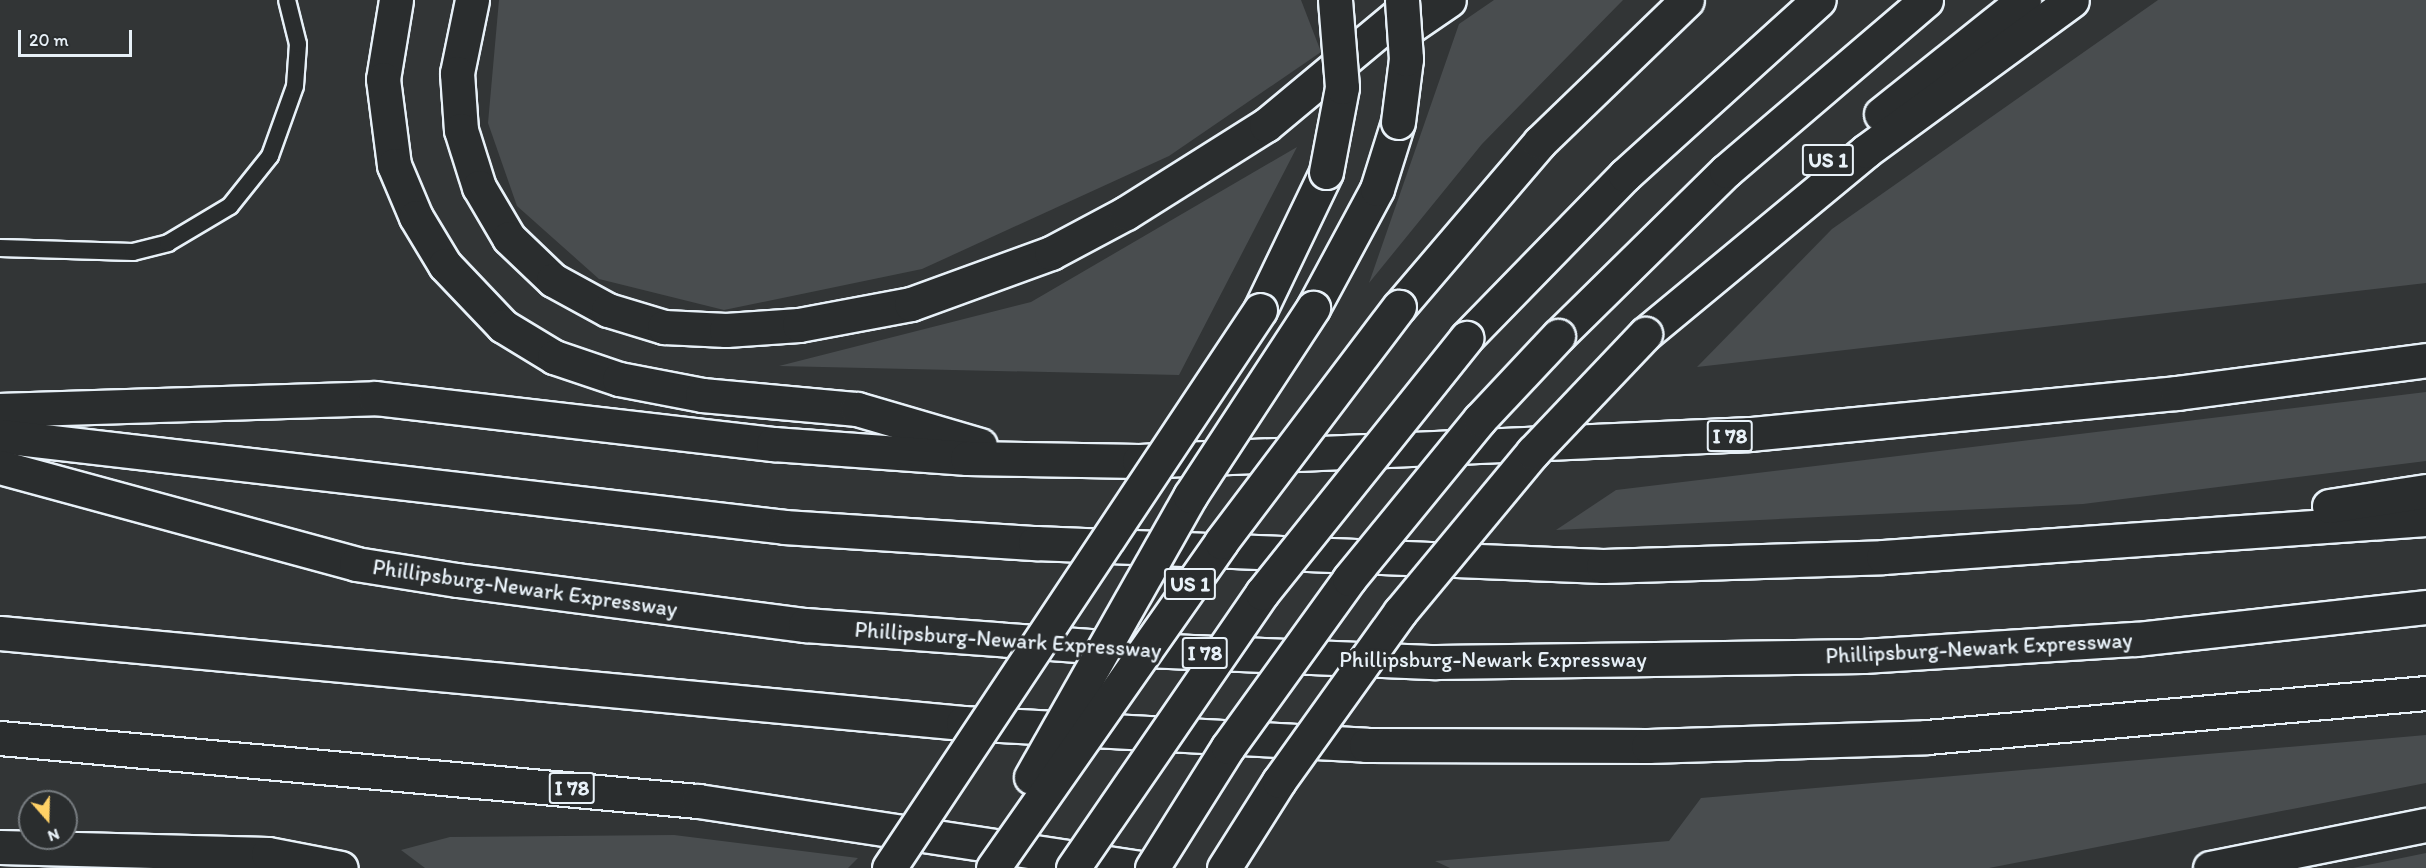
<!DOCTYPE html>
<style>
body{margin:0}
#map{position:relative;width:2426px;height:868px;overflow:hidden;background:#323536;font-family:Itim,sans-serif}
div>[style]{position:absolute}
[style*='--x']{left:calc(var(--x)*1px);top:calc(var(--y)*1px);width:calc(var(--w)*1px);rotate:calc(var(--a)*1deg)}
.green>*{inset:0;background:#494d4f}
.roads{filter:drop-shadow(2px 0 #e8f1f8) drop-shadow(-2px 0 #e8f1f8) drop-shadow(0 2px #e8f1f8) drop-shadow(0 -2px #e8f1f8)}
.lane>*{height:16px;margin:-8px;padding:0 8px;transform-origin:8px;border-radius:8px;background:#2a2d2e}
.highway>*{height:33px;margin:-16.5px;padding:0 16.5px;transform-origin:16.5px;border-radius:16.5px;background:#2a2d2e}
.bridges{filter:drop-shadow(2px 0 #e8f1f8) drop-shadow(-2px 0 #e8f1f8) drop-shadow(0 2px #e8f1f8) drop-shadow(0 -2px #e8f1f8)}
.highway-bridge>*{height:33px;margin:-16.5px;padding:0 16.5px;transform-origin:16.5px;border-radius:16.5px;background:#2a2d2e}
span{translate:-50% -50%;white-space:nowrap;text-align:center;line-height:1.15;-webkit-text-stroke:6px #2a2d2e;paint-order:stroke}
.shield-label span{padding:2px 4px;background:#2a2d2e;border:2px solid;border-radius:4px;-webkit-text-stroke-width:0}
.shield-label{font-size:21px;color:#e8f1f8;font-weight:700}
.street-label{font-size:22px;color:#e8f1f8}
.north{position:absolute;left:18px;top:790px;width:60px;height:60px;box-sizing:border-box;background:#2a2d2e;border:2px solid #767b7f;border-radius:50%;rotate:160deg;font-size:16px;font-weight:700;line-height:24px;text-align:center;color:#e8f1f8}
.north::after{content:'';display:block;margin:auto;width:21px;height:27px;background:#ffd166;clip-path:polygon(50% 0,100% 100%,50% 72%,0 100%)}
.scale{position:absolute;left:18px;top:30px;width:114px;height:27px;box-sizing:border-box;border:3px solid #e8f1f8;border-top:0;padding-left:8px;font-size:18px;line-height:21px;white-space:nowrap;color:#e8f1f8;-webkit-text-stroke:4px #2a2d2e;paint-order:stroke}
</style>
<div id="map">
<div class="green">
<i style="clip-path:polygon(499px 0,1301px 0,1321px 52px,1169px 156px,922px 269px,724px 310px,599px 279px,517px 206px,488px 123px)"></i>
<i style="clip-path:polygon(1494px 0,1623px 0,1482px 144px,1369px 283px,1459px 24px)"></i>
<i style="clip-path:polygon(2158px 0,2426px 0,2426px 283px,1697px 367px,1832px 229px)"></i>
<i style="clip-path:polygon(1297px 147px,1179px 375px,779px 366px,1031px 302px)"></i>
<i style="clip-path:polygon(2426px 392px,2426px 461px,2083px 504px,1556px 530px,1616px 490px)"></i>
<i style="clip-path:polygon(2426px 735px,2426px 783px,1989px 868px,1450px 868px,1435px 861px,1669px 841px,1701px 798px)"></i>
<i style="clip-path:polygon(674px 835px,858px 858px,848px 868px,425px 868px,401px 850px,450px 837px)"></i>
<i style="clip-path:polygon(2426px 853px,2426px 868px,2353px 868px)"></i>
</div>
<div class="roads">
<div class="lane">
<i style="--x:0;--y:248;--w:133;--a:1.7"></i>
<i style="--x:133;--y:252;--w:36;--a:-14"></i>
<i style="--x:168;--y:243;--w:72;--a:-30.8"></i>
<i style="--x:230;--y:206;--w:64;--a:-51.3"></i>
<i style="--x:270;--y:156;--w:74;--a:-70.3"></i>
<i style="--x:295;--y:86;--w:42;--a:-85.9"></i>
<i style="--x:298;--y:44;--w:45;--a:-104"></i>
</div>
<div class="highway">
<i style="--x:396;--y:0;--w:80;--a:99.3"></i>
<i style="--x:383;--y:79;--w:87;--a:82.7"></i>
<i style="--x:394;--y:165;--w:56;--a:67.1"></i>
<i style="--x:416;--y:217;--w:56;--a:58.9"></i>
<i style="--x:445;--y:265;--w:84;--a:46.4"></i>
<i style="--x:503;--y:326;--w:60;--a:31.3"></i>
<i style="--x:554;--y:357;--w:69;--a:18.7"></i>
<i style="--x:619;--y:379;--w:85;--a:10.9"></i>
<i style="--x:702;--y:395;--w:156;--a:5.2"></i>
<i style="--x:857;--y:409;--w:128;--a:16.3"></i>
<i style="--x:472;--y:0;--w:75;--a:101.6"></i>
<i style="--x:457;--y:73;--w:57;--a:86"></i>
<i style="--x:461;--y:130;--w:60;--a:72.5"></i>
<i style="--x:479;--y:187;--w:59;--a:59.5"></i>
<i style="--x:509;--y:238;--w:61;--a:43.7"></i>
<i style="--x:553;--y:280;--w:63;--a:28.6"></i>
<i style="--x:608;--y:310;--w:59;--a:16.9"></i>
<i style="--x:664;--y:327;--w:62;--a:2.8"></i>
<i style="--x:726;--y:330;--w:73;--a:-3.9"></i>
<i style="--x:799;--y:325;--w:114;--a:-10.6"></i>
<i style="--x:911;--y:304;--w:149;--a:-20"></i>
<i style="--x:1051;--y:253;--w:85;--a:-28.1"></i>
<i style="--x:1126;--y:213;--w:165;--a:-32.2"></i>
<i style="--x:1266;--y:125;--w:195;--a:-39.8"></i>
<i style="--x:1401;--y:33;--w:58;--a:-34.5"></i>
<i style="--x:1881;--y:114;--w:183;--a:-38.6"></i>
<i style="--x:1399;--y:307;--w:217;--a:-49.5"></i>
<i style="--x:1540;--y:142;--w:204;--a:-44"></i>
<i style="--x:1313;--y:308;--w:135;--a:-61.7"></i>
<i style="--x:1377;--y:189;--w:70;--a:-72.6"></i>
<i style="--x:1260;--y:310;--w:153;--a:-64.4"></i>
<i style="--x:1645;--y:334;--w:287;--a:-39.6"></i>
<i style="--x:1866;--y:151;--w:255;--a:-36.2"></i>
<i style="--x:1558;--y:336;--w:235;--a:-44.5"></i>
<i style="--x:1726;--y:171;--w:263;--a:-40.5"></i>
<i style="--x:1466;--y:338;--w:228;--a:-45.7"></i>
<i style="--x:1625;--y:175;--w:261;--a:-42.1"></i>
<i style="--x:0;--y:410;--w:375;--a:-1.8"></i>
<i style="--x:375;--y:398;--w:401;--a:6.6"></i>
<i style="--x:773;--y:444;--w:195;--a:4.1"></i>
<i style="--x:967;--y:458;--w:172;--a:1"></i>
<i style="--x:1139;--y:461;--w:612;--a:-2.53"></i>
<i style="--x:1750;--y:434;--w:429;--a:-5.5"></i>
<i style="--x:2177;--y:393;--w:251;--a:-7.5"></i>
<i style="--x:0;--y:436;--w:790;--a:6.61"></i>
<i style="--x:785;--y:527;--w:251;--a:3.7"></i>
<i style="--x:1035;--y:543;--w:568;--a:2.32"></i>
<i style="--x:1603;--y:566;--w:280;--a:-1.8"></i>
<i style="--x:1883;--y:557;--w:544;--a:-4"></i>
<i style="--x:0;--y:467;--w:369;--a:15.2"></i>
<i style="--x:356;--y:564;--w:102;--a:9"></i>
<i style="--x:457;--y:580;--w:351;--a:7.4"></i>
<i style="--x:805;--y:625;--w:341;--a:4.2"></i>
<i style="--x:1145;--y:650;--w:291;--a:2.4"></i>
<i style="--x:1436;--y:662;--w:427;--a:-0.8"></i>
<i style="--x:1863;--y:656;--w:274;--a:-3.6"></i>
<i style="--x:2136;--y:639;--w:292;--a:-6.3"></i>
<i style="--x:2329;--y:506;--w:98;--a:-8.8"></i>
<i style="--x:0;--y:633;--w:967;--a:5.34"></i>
<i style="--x:963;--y:723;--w:404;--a:3.1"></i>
<i style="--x:1366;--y:745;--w:282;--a:0.2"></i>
<i style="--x:1648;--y:746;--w:279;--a:-1.8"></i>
<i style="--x:1927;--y:737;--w:501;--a:-5.04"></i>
<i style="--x:0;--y:738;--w:701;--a:5.16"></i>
<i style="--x:698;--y:801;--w:448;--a:8.6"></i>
<i style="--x:0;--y:847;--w:268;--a:1.5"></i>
<i style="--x:268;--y:854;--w:74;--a:10.9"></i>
<i style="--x:2210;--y:868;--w:220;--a:-11.3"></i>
</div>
</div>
<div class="bridges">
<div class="highway-bridge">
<i style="--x:1398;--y:122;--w:64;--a:-82.8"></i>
<i style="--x:1406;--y:59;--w:59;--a:-93.9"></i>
<i style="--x:1326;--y:172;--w:86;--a:-79.3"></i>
<i style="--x:1342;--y:87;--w:87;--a:-94.6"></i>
<i style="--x:1031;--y:777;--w:323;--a:-60.5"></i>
<i style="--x:1190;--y:496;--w:225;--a:-56.8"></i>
<i style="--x:889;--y:868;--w:670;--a:-56.38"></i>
<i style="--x:993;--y:868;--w:398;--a:-55"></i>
<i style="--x:1221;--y:542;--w:295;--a:-52.9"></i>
<i style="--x:1073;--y:868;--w:334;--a:-55.5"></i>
<i style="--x:1262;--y:593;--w:327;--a:-51.3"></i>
<i style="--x:1152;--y:868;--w:143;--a:-57.9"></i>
<i style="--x:1228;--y:747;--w:207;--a:-54.2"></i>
<i style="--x:1349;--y:579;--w:207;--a:-50.7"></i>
<i style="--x:1480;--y:419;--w:114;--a:-46.8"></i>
<i style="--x:1224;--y:868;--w:103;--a:-57.7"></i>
<i style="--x:1279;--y:781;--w:208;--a:-54.4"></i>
<i style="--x:1400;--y:612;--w:208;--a:-50.3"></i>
<i style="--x:1533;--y:452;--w:163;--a:-46.5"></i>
</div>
</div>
<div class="shield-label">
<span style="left:1828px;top:160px">US 1</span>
<span style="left:1730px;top:436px">I 78</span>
<span style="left:1190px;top:584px">US 1</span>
<span style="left:1205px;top:653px">I 78</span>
<span style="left:572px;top:788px">I 78</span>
</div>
<div class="street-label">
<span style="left:525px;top:588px;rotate:8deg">Phillipsburg-Newark Expressway</span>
<span style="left:1008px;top:640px;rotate:4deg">Phillipsburg-Newark Expressway</span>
<span style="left:1979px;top:648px;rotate:-3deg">Phillipsburg-Newark Expressway</span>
<span style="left:1493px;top:660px">Phillipsburg-Newark Expressway</span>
</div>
<div class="north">N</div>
<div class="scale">20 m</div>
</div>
